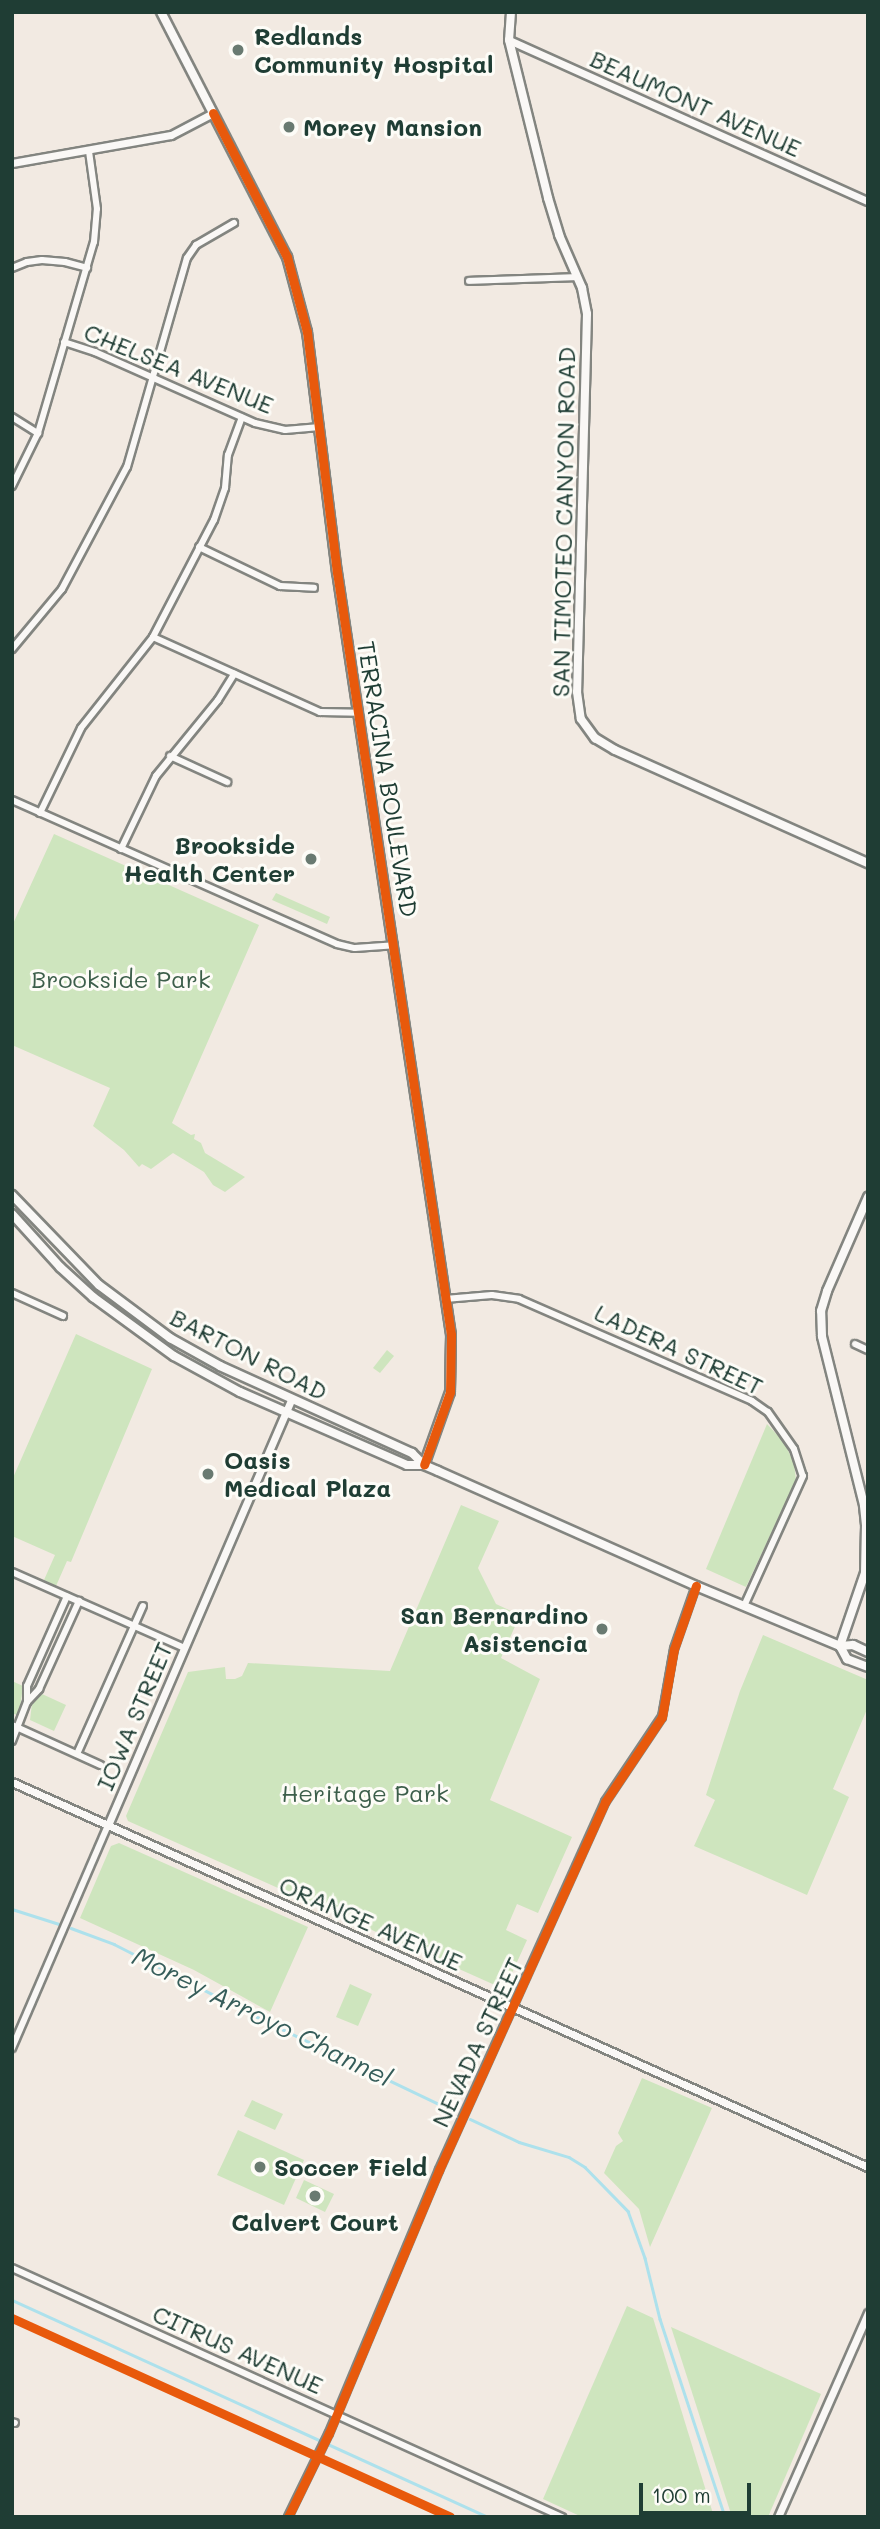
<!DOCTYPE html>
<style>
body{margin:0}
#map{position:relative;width:880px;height:2529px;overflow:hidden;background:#f2eae2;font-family:Mali,sans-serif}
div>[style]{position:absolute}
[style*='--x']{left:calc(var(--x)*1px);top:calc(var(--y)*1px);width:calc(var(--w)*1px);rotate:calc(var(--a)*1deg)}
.green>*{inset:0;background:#cee5be}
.stream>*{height:2.5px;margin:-1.25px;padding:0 1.25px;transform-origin:1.25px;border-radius:1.25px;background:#ade1ec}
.roads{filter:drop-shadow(2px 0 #838580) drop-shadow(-2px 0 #838580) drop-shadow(0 2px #838580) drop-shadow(0 -2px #838580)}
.minor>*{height:6px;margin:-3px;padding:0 3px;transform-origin:3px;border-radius:3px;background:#faf8f6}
.tertiary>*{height:7px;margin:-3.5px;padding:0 3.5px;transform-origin:3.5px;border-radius:3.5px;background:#faf8f6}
.secondary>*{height:8px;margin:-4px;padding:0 4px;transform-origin:4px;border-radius:4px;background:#faf8f6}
.cycleway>*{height:9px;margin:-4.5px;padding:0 4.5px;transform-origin:4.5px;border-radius:4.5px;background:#e8590c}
.dots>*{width:19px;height:19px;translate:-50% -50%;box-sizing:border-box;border:4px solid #fdfcf7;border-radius:50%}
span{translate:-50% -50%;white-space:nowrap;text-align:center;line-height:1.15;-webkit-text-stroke:6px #fdfcf7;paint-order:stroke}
.poi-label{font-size:24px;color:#1f3d34;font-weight:700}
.left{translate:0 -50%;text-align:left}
.right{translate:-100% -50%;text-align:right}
.street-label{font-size:24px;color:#1f3d34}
.park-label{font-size:24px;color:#3c5e4a}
.water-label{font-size:26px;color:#365d5a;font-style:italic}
.frame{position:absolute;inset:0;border:14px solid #1f3d34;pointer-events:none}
.scale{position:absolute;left:639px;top:2483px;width:112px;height:32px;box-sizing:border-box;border:4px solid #1f3d34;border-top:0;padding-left:9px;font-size:21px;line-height:24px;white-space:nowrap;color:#1f3d34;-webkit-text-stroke:5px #fdfcf7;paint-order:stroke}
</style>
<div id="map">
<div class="green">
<i style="clip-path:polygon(54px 834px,259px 925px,172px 1123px,191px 1135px,195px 1134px,194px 1139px,201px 1143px,205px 1153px,245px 1177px,225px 1192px,213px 1185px,204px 1172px,173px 1153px,151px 1169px,142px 1164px,139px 1167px,124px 1150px,93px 1126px,110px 1088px,12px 1045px,12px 926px)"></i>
<i style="clip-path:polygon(276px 893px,330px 917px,327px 924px,272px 900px)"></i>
<i style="clip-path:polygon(76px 1334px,152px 1369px,71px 1562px,67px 1561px,56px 1586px,44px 1580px,55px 1555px,12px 1536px,12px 1480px)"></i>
<i style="clip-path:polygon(387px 1350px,394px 1356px,380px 1373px,373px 1368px)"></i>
<i style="clip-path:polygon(767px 1424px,784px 1442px,794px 1463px,796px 1480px,746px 1587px,706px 1569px)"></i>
<i style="clip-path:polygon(461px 1505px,499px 1521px,478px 1568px,496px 1604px,520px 1615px,501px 1658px,540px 1679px,490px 1800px,572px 1837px,538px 1913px,517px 1904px,506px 1930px,527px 1940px,508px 1982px,497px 1986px,128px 1821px,126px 1816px,188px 1672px,225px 1667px,226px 1679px,235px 1679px,242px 1676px,248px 1663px,390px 1671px)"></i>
<i style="clip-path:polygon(763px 1635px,868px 1680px,868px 1707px,833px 1789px,849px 1797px,807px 1895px,694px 1846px,715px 1800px,706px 1795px,740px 1691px)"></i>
<i style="clip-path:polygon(12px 1681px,23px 1686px,19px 1716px,12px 1713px)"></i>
<i style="clip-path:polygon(42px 1694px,66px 1705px,54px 1731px,30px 1720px,32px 1703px)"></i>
<i style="clip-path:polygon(119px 1843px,308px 1927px,270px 2012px,194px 1970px,80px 1918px,111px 1846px)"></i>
<i style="clip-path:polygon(350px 1984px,372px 1994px,358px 2026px,336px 2017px)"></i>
<i style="clip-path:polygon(642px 2078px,712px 2108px,650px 2247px,639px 2209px,604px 2173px,616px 2146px,623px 2141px,618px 2133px)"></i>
<i style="clip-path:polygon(252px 2100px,283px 2114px,275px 2130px,244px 2116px)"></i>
<i style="clip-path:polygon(238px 2130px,304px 2160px,284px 2205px,217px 2175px)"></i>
<i style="clip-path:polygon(304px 2180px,334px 2194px,325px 2212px,296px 2198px)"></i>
<i style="clip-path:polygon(627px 2306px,653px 2318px,714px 2517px,582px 2517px,543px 2499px)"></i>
<i style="clip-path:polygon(671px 2327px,821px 2394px,768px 2517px,732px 2517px)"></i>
</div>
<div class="stream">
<i style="--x:12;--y:1909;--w:49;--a:17.7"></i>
<i style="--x:71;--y:1928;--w:46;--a:20.4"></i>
<i style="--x:114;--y:1944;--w:169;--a:27"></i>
<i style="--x:265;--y:2021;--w:207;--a:25.5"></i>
<i style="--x:470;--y:2119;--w:54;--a:25.1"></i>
<i style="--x:519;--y:2142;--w:52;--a:16.7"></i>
<i style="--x:569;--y:2157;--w:19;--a:32"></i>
<i style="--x:585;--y:2167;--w:62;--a:45.7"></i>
<i style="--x:628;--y:2211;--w:50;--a:70.1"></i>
<i style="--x:645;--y:2258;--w:63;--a:76.2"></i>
<i style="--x:660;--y:2319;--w:208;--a:71.8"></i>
<i style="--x:12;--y:2300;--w:523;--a:24.51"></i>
</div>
<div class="roads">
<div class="minor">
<i style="--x:12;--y:268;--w:16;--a:-22"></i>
<i style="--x:27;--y:262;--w:15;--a:-8"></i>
<i style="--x:42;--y:260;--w:23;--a:5"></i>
<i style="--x:65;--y:262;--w:23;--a:15"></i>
<i style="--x:469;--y:281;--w:107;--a:-2.1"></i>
<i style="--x:64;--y:342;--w:33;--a:18"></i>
<i style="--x:95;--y:352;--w:175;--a:23.9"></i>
<i style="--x:255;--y:423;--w:31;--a:13"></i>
<i style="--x:285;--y:430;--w:35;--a:-5"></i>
<i style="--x:12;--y:417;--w:31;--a:32"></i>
<i style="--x:12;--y:486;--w:59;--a:-63.9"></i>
<i style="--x:38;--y:433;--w:199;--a:-73.7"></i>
<i style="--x:94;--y:242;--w:33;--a:-85"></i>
<i style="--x:97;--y:209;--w:59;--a:-97.9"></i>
<i style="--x:199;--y:547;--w:90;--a:25.7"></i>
<i style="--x:280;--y:586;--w:34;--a:3"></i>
<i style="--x:153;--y:637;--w:183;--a:24.2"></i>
<i style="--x:320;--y:712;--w:39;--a:1"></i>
<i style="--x:12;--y:649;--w:78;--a:-50.2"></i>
<i style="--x:62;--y:589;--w:138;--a:-62"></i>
<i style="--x:127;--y:467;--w:217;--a:-74"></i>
<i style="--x:187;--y:258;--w:16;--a:-55"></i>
<i style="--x:196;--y:245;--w:44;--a:-30.1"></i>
<i style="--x:170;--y:756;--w:63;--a:24.5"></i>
<i style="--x:12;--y:800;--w:355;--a:23.9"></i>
<i style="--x:337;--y:944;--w:18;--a:13"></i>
<i style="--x:355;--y:948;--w:39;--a:-4"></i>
<i style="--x:40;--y:813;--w:94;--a:-64.2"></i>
<i style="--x:81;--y:728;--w:116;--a:-51.6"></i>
<i style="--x:153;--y:637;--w:132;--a:-62.5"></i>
<i style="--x:214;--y:520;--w:34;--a:-71"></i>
<i style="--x:225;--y:488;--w:33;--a:-85"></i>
<i style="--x:228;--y:455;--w:40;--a:-69.8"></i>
<i style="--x:121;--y:849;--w:81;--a:-64.4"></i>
<i style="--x:156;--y:776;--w:98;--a:-50.8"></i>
<i style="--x:218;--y:700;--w:31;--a:-58"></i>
<i style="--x:12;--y:1293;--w:56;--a:24.3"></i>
<i style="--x:445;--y:1299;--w:47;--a:-4.9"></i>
<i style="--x:492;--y:1295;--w:27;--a:8"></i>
<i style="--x:519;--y:1299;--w:254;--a:23.6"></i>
<i style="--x:752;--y:1401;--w:19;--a:35"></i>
<i style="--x:768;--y:1412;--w:45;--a:54.9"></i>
<i style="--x:794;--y:1449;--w:28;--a:72"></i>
<i style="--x:803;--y:1476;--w:143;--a:114.4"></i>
<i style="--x:855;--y:1344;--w:14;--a:25"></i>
<i style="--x:12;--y:1572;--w:188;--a:23.8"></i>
<i style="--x:27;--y:1702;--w:18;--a:-47"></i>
<i style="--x:39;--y:1689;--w:97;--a:-65.6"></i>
<i style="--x:12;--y:1725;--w:97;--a:24.4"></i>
<i style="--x:12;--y:1741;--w:42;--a:-69"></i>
<i style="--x:27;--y:1702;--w:16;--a:-90"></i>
<i style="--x:27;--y:1686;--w:98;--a:-66"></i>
<i style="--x:77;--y:1754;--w:162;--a:-66"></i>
<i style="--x:12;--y:2048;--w:243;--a:-66.7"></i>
<i style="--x:12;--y:2268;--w:604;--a:24.36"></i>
<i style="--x:12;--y:2422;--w:3;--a:18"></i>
<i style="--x:288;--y:2517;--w:93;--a:-64"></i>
<i style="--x:329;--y:2433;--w:285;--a:-67.3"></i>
<i style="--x:439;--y:2170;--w:404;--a:-65.7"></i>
<i style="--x:605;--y:1802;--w:102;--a:-56.2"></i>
<i style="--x:662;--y:1717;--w:69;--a:-80"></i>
<i style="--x:674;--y:1649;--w:67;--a:-70.8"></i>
</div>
<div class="tertiary">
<i style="--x:509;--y:40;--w:393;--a:24.2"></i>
<i style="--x:12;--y:163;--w:161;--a:-10"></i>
<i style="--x:171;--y:135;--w:47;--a:-27.6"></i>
<i style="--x:12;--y:1782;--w:939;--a:24.22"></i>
<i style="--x:108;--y:1825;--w:463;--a:-66.7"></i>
<i style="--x:778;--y:2517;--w:223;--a:-66.2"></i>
</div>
<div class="secondary">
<i style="--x:161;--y:12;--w:276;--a:62.8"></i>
<i style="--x:287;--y:257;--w:78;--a:75.1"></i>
<i style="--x:307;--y:332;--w:242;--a:82.9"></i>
<i style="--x:337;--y:572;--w:771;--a:81.5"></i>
<i style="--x:451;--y:1335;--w:57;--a:91"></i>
<i style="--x:450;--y:1392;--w:77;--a:109.6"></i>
<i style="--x:511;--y:12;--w:28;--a:94"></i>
<i style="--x:509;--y:40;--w:163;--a:76.1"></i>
<i style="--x:548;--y:198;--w:39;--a:73"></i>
<i style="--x:559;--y:235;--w:58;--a:66.5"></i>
<i style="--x:582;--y:288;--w:26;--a:79"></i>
<i style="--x:587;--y:314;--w:378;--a:91.5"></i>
<i style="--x:577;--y:692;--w:27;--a:82"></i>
<i style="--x:581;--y:719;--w:24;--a:54"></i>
<i style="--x:595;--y:738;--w:23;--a:31"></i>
<i style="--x:615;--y:750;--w:277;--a:24.1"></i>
<i style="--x:12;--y:1195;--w:125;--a:46"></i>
<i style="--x:99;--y:1285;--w:89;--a:36.7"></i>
<i style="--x:170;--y:1338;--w:57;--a:29.2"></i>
<i style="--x:220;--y:1366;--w:211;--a:24.4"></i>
<i style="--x:412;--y:1453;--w:17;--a:45"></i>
<i style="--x:424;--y:1465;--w:15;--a:23"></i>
<i style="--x:438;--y:1471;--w:282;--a:24"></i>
<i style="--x:696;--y:1586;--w:156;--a:22.6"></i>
<i style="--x:840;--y:1646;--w:13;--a:-4"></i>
<i style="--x:853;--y:1645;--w:17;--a:25"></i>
<i style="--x:12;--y:1214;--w:72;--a:47.8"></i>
<i style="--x:60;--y:1267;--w:45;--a:42.3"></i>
<i style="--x:93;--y:1297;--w:100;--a:36.1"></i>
<i style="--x:174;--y:1356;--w:75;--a:28.6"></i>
<i style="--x:240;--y:1392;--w:182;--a:23.6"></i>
<i style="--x:407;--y:1465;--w:17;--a:0"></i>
<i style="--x:840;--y:1646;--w:77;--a:-71.1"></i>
<i style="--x:865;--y:1573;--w:48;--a:-88.8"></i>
<i style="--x:866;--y:1525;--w:20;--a:-96"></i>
<i style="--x:864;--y:1505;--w:174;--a:-104"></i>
<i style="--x:822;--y:1336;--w:25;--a:-92"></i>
<i style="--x:821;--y:1311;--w:21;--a:-73"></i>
<i style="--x:827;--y:1291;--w:103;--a:-66.4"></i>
<i style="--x:840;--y:1646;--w:15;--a:62"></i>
<i style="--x:847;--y:1659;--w:22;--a:21"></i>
</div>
</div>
<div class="cycleway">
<i style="--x:213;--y:113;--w:162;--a:62.8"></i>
<i style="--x:287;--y:257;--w:78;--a:75.1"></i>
<i style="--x:307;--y:332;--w:242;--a:82.9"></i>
<i style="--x:337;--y:572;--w:771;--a:81.5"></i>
<i style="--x:451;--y:1335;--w:57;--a:91"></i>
<i style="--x:450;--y:1392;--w:77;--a:109.6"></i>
<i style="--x:12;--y:2318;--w:481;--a:24.4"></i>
<i style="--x:288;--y:2517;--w:93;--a:-64"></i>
<i style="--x:329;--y:2433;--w:285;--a:-67.3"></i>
<i style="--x:439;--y:2170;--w:404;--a:-65.7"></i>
<i style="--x:605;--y:1802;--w:102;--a:-56.2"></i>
<i style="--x:662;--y:1717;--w:69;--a:-80"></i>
<i style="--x:674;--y:1649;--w:67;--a:-70.8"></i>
</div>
<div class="dots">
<i style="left:238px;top:50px;background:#697a71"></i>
<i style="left:289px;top:127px;background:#697a71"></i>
<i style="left:311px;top:859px;background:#697a71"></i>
<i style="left:208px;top:1474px;background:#697a71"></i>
<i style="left:602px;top:1629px;background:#697a71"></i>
<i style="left:260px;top:2167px;background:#697a71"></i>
<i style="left:315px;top:2196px;background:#697a71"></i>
</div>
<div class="poi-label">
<span class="left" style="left:254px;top:50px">Redlands<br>Community Hospital</span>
<span class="left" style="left:303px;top:127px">Morey Mansion</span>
<span class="right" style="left:295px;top:859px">Brookside<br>Health Center</span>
<span class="left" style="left:224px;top:1474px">Oasis<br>Medical Plaza</span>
<span class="right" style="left:588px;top:1629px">San Bernardino<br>Asistencia</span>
<span class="left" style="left:274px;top:2167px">Soccer Field</span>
<span style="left:315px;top:2222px">Calvert Court</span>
</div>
<div class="street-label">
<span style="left:696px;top:103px;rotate:24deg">BEAUMONT AVENUE</span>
<span style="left:179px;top:368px;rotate:22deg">CHELSEA AVENUE</span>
<span style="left:563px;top:522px;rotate:-89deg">SAN TIMOTEO CANYON ROAD</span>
<span style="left:388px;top:779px;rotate:81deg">TERRACINA BOULEVARD</span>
<span style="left:679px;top:1349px;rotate:25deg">LADERA STREET</span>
<span style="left:249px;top:1354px;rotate:27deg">BARTON ROAD</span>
<span style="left:134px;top:1716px;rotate:-67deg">IOWA STREET</span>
<span style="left:371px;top:1923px;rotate:24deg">ORANGE AVENUE</span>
<span style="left:477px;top:2042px;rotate:-65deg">NEVADA STREET</span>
<span style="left:238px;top:2349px;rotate:24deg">CITRUS AVENUE</span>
</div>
<div class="park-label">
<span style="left:121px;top:979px">Brookside Park</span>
<span style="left:365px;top:1793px">Heritage Park</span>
</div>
<div class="water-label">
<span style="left:262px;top:2017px;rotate:26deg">Morey Arroyo Channel</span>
</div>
<div class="frame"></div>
<div class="scale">100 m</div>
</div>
